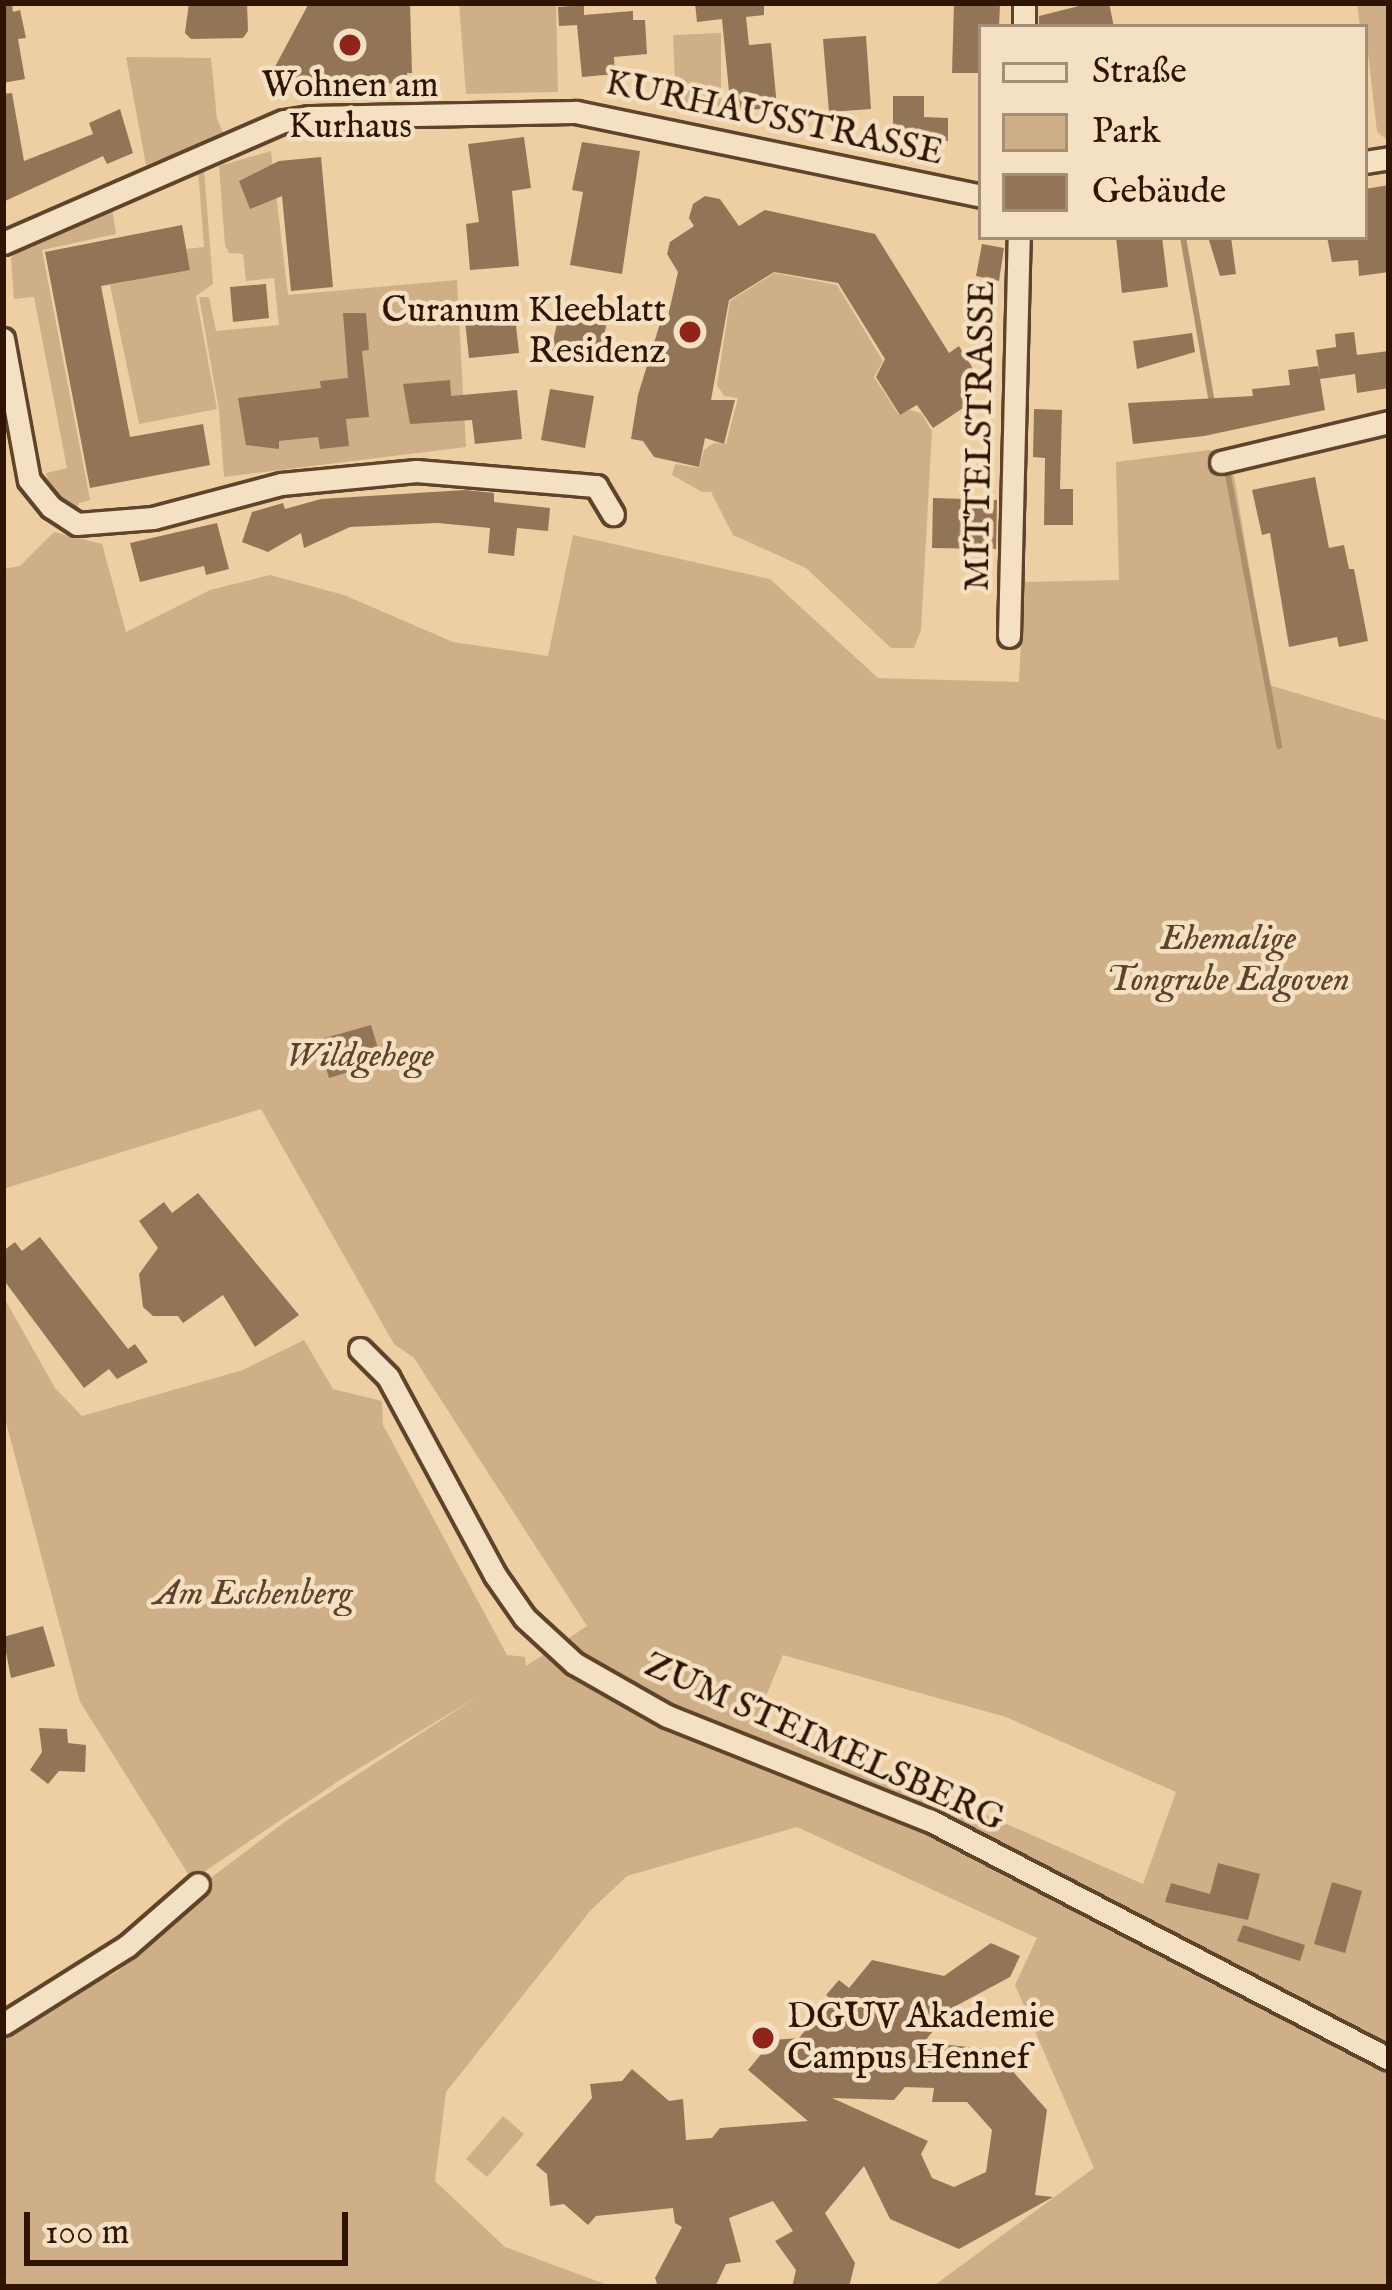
<!DOCTYPE html>
<meta charset="utf-8">
<style>
body{margin:0}
#map{position:relative;width:1392px;height:2290px;overflow:hidden;background:#eecfa3;font-family:"IM FELL English",serif}
div>[style]{position:absolute}
[style*='--x']{left:calc(var(--x)*1px);top:calc(var(--y)*1px);width:calc(var(--w)*1px);rotate:calc(var(--a)*1deg)}
.green>*{inset:0;background:#ceaf88}
.stream>*{height:6px;margin:-3px;padding:0 3px;transform-origin:3px;border-radius:3px;background:#ad8f6c}
.building>*{inset:0;background:#927556}
.roads{filter:drop-shadow(3px 0 #5f432a) drop-shadow(-3px 0 #5f432a) drop-shadow(0 3px #5f432a) drop-shadow(0 -3px #5f432a)}
.street>*{height:21px;margin:-10.5px;padding:0 10.5px;transform-origin:10.5px;border-radius:10.5px;background:#f4e0c3}
.dots>*{width:33px;height:33px;translate:-50% -50%;box-sizing:border-box;border:6px solid #f4e0c3;border-radius:50%}
span{translate:-50% -50%;white-space:nowrap;text-align:center;line-height:1.15;-webkit-text-stroke:9px #f4e0c3;paint-order:stroke}
.poi-label{font-size:36px;color:#2f1402}
.right{translate:-100% -50%;text-align:right}
.left{translate:0 -50%;text-align:left}
.street-label{font-size:36px;color:#2f1402}
.park-label{font-size:36px;color:#5f422a;font-style:italic}
.frame{position:absolute;inset:0;border:6px solid #2f1402;pointer-events:none}
.legend{position:absolute;left:978px;top:24px;width:390px;height:216px;box-sizing:border-box;background:#f4e0c3;border:3px solid #a58e76;margin:0;padding:15px 21px;list-style:none;font-size:36px;color:#2f1402}
.legend li{display:flex;align-items:center;gap:24px;height:60px}
.legend b{width:60px;border:3px solid #a58e76}
.scale{position:absolute;left:24px;top:2212px;width:324px;height:54px;box-sizing:border-box;border:6px solid #2f1402;border-top:0;padding-left:15px;font-size:36px;line-height:42px;white-space:nowrap;color:#2f1402;-webkit-text-stroke:9px #f4e0c3;paint-order:stroke}
</style>
<div id="map">
<div class="green">
<i style="clip-path:polygon(459px 3px,556px 3px,558px 92px,466px 94px)"></i>
<i style="clip-path:polygon(1357px 3px,1389px 3px,1389px 141px,1377px 132px,1365px 27px,1360px 27px)"></i>
<i style="clip-path:polygon(721px 33px,721px 107px,676px 103px,673px 35px)"></i>
<i style="clip-path:polygon(126px 57px,211px 58px,217px 119px,224px 135px,146px 165px)"></i>
<i style="clip-path:polygon(271px 151px,288px 295px,457px 280px,466px 447px,224px 477px,219px 410px,199px 297px,209px 297px,216px 331px,279px 325px,274px 278px,246px 281px,243px 254px,229px 253px,225px 245px,219px 166px)"></i>
<i style="clip-path:polygon(204px 169px,213px 284px,196px 296px,217px 409px,139px 424px,110px 285px,190px 269px,186px 249px,204px 247px,198px 170px)"></i>
<i style="clip-path:polygon(112px 208px,116px 234px,42px 250px,90px 500px,79px 503px,76px 511px,50px 488px,46px 473px,67px 468px,34px 297px,14px 299px,11px 258px,24px 241px)"></i>
<i style="clip-path:polygon(774px 273px,837px 285px,883px 361px,874px 377px,899px 415px,910px 410px,921px 413px,932px 431px,921px 630px,914px 648px,891px 648px,806px 568px,733px 535px,711px 492px,702px 492px,672px 475px,675px 464px,699px 468px,704px 450px,714px 443px,726px 444px,738px 398px,724px 396px,717px 385px,730px 301px)"></i>
<i style="clip-path:polygon(evenodd,1210px 450px,1232px 464px,1269px 685px,1389px 721px,1389px 2287px,932px 2287px,1094px 2168px,1015px 1985px,1037px 1938px,797px 1827px,627px 1876px,590px 1911px,446px 2092px,435px 2181px,505px 2247px,613px 2287px,3px 2287px,3px 2029px,117px 1972px,196px 1889px,286px 1821px,480px 1695px,340px 1780px,192px 1880px,80px 1702px,3px 1411px,3px 1296px,55px 1388px,82px 1416px,243px 1370px,304px 1340px,333px 1389px,382px 1401px,383px 1425px,507px 1655px,525px 1657px,526px 1666px,587px 1626px,414px 1358px,394px 1344px,261px 1109px,3px 1189px,3px 569px,20px 566px,54px 532px,102px 544px,126px 632px,210px 590px,270px 575px,344px 595px,453px 642px,548px 656px,573px 535px,770px 579px,878px 678px,1019px 682px,1024px 582px,1119px 580px,1116px 462px,1210px 450px,783px 1655px,1006px 1717px,1176px 1792px,1143px 1884px,907px 1780px,753px 1727px,783px 1655px)"></i>
<i style="clip-path:polygon(503px 2116px,524px 2134px,487px 2177px,466px 2159px)"></i>
</div>
<div class="stream">
<i style="--x:1183;--y:237;--w:169;--a:80.1"></i>
<i style="--x:1228;--y:475;--w:276;--a:79.3"></i>
</div>
<div class="building">
<i style="clip-path:polygon(189px 3px,247px 3px,248px 31px,243px 38px,191px 39px,185px 33px)"></i>
<i style="clip-path:polygon(309px 3px,410px 3px,412px 73px,407px 73px,407px 83px,275px 87px,269px 78px)"></i>
<i style="clip-path:polygon(695px 3px,764px 3px,764px 15px,746px 17px,749px 45px,771px 43px,777px 107px,731px 112px,722px 19px,697px 22px)"></i>
<i style="clip-path:polygon(954px 3px,1000px 3px,999px 27px,981px 27px,981px 73px,952px 73px)"></i>
<i style="clip-path:polygon(1091px 3px,1109px 3px,1114px 27px,1039px 27px,1039px 16px)"></i>
<i style="clip-path:polygon(12px 4px,13px 12px,20px 10px,26px 38px,18px 39px,25px 79px,3px 83px,3px 5px)"></i>
<i style="clip-path:polygon(584px 5px,584px 15px,633px 11px,633px 20px,645px 20px,647px 54px,614px 57px,615px 74px,582px 77px,577px 25px,559px 26px,558px 7px)"></i>
<i style="clip-path:polygon(866px 36px,871px 109px,829px 112px,823px 39px)"></i>
<i style="clip-path:polygon(12px 93px,24px 161px,93px 134px,89px 123px,120px 109px,133px 153px,107px 164px,103px 156px,3px 202px,3px 94px)"></i>
<i style="clip-path:polygon(893px 96px,924px 96px,924px 117px,948px 118px,948px 141px,893px 141px)"></i>
<i style="clip-path:polygon(524px 137px,531px 188px,512px 191px,519px 266px,470px 270px,466px 224px,479px 222px,468px 144px)"></i>
<i style="clip-path:polygon(582px 142px,640px 151px,622px 274px,570px 265px,583px 192px,572px 190px)"></i>
<i style="clip-path:polygon(321px 157px,333px 287px,291px 291px,282px 196px,250px 209px,239px 181px,279px 161px)"></i>
<i style="clip-path:polygon(1389px 185px,1389px 272px,1359px 276px,1358px 260px,1332px 262px,1327px 237px,1365px 237px,1365px 189px)"></i>
<i style="clip-path:polygon(705px 196px,720px 199px,739px 226px,765px 210px,875px 234px,949px 353px,959px 346px,980px 380px,969px 404px,933px 428px,917px 405px,900px 415px,876px 377px,885px 359px,838px 283px,774px 272px,729px 300px,711px 400px,735px 400px,724px 444px,705px 438px,699px 467px,654px 457px,643px 441px,631px 439px,638px 395px,661px 320px,667px 321px,678px 272px,667px 254px,670px 242px,694px 226px,689px 218px,693px 204px)"></i>
<i style="clip-path:polygon(182px 225px,190px 270px,101px 286px,130px 437px,203px 424px,210px 465px,90px 488px,45px 252px)"></i>
<i style="clip-path:polygon(1116px 237px,1162px 237px,1168px 287px,1122px 293px)"></i>
<i style="clip-path:polygon(1208px 237px,1231px 237px,1236px 274px,1220px 276px)"></i>
<i style="clip-path:polygon(982px 244px,1004px 248px,999px 281px,976px 276px)"></i>
<i style="clip-path:polygon(266px 284px,269px 318px,233px 322px,230px 287px)"></i>
<i style="clip-path:polygon(562px 302px,609px 312px,599px 360px,551px 350px)"></i>
<i style="clip-path:polygon(514px 307px,519px 353px,469px 358px,464px 312px)"></i>
<i style="clip-path:polygon(343px 313px,366px 313px,369px 350px,362px 351px,369px 417px,346px 419px,349px 446px,320px 449px,318px 437px,279px 441px,279px 449px,246px 445px,238px 398px,321px 388px,320px 381px,348px 378px)"></i>
<i style="clip-path:polygon(1354px 332px,1357px 355px,1389px 351px,1389px 388px,1357px 393px,1355px 374px,1320px 379px,1325px 410px,1204px 436px,1133px 444px,1128px 403px,1253px 396px,1252px 389px,1290px 385px,1288px 370px,1318px 366px,1320px 376px,1316px 350px,1336px 347px,1335px 334px)"></i>
<i style="clip-path:polygon(1192px 333px,1195px 352px,1137px 369px,1133px 341px)"></i>
<i style="clip-path:polygon(450px 380px,451px 396px,517px 390px,522px 439px,475px 444px,472px 420px,410px 424px,403px 384px)"></i>
<i style="clip-path:polygon(550px 389px,594px 396px,585px 448px,541px 440px)"></i>
<i style="clip-path:polygon(1034px 409px,1062px 410px,1060px 489px,1073px 489px,1073px 525px,1044px 525px,1045px 458px,1033px 457px)"></i>
<i style="clip-path:polygon(1315px 477px,1329px 548px,1344px 545px,1349px 569px,1354px 569px,1368px 641px,1339px 647px,1337px 637px,1289px 647px,1270px 533px,1262px 535px,1252px 490px)"></i>
<i style="clip-path:polygon(465px 490px,494px 493px,494px 502px,550px 508px,548px 531px,517px 528px,514px 556px,488px 553px,490px 528px,438px 523px,350px 527px,304px 548px,301px 533px,268px 552px,242px 542px,252px 512px,283px 503px,285px 509px,321px 499px)"></i>
<i style="clip-path:polygon(933px 498px,997px 500px,996px 549px,932px 548px)"></i>
<i style="clip-path:polygon(217px 523px,229px 569px,206px 575px,204px 566px,140px 582px,130px 543px)"></i>
<i style="clip-path:polygon(371px 1025px,382px 1062px,329px 1078px,318px 1040px)"></i>
<i style="clip-path:polygon(198px 1193px,299px 1315px,255px 1347px,223px 1295px,183px 1323px,178px 1316px,153px 1316px,143px 1307px,139px 1274px,158px 1248px,139px 1221px,164px 1202px,172px 1213px)"></i>
<i style="clip-path:polygon(40px 1237px,128px 1349px,135px 1344px,148px 1362px,117px 1379px,109px 1369px,84px 1388px,3px 1279px,3px 1251px,15px 1242px,22px 1251px)"></i>
<i style="clip-path:polygon(43px 1626px,55px 1666px,11px 1678px,3px 1637px)"></i>
<i style="clip-path:polygon(39px 1728px,67px 1729px,68px 1743px,86px 1745px,85px 1772px,59px 1771px,48px 1784px,30px 1770px,42px 1752px)"></i>
<i style="clip-path:polygon(1218px 1863px,1260px 1874px,1248px 1920px,1165px 1902px,1171px 1883px,1210px 1894px)"></i>
<i style="clip-path:polygon(1332px 1882px,1362px 1891px,1345px 1953px,1314px 1944px)"></i>
<i style="clip-path:polygon(1243px 1925px,1305px 1945px,1300px 1961px,1237px 1941px)"></i>
<i style="clip-path:polygon(evenodd,991px 1943px,1020px 1956px,1010px 1977px,952px 2008px,924px 2042px,994px 2050px,1047px 2110px,1035px 2195px,1053px 2197px,959px 2249px,890px 2219px,864px 2166px,825px 2213px,855px 2263px,849px 2287px,792px 2287px,796px 2270px,775px 2241px,793px 2231px,773px 2201px,729px 2218px,741px 2262px,726px 2264px,715px 2287px,658px 2287px,655px 2278px,682px 2227px,675px 2223px,673px 2208px,596px 2216px,588px 2225px,564px 2204px,550px 2206px,547px 2174px,536px 2165px,592px 2098px,590px 2084px,622px 2081px,632px 2069px,669px 2101px,683px 2099px,686px 2140px,712px 2138px,720px 2128px,808px 2121px,748px 2070px,773px 2040px,799px 2038px,831px 1999px,826px 1995px,839px 1980px,849px 1988px,872px 1960px,944px 1976px,991px 1943px,905px 2087px,934px 2088px,932px 2102px,967px 2102px,992px 2130px,986px 2172px,954px 2187px,932px 2178px,921px 2154px,928px 2141px,832px 2098px,894px 2100px,905px 2087px)"></i>
</div>
<div class="roads">
<div class="street">
<i style="--x:1024;--y:27;--w:24;--a:-90"></i>
<i style="--x:1365;--y:162;--w:24;--a:-9"></i>
<i style="--x:3;--y:243;--w:306;--a:-23.5"></i>
<i style="--x:284;--y:121;--w:25;--a:-9"></i>
<i style="--x:309;--y:117;--w:267;--a:-1.1"></i>
<i style="--x:576;--y:112;--w:414;--a:11.7"></i>
<i style="--x:3;--y:339;--w:143;--a:79.6"></i>
<i style="--x:29;--y:480;--w:35;--a:51"></i>
<i style="--x:51;--y:507;--w:31;--a:33"></i>
<i style="--x:77;--y:524;--w:76;--a:-4.5"></i>
<i style="--x:153;--y:518;--w:132;--a:-14.9"></i>
<i style="--x:281;--y:484;--w:136;--a:-5.5"></i>
<i style="--x:416;--y:471;--w:181;--a:4.8"></i>
<i style="--x:596;--y:486;--w:33;--a:59"></i>
<i style="--x:1221;--y:462;--w:173;--a:-13.4"></i>
<i style="--x:1009;--y:636;--w:399;--a:-88.6"></i>
<i style="--x:360;--y:1349;--w:40;--a:45"></i>
<i style="--x:388;--y:1377;--w:225;--a:61.6"></i>
<i style="--x:495;--y:1575;--w:52;--a:55.1"></i>
<i style="--x:525;--y:1618;--w:67;--a:42.6"></i>
<i style="--x:574;--y:1663;--w:107;--a:29.7"></i>
<i style="--x:667;--y:1716;--w:282;--a:21.7"></i>
<i style="--x:929;--y:1820;--w:518;--a:27.45"></i>
<i style="--x:3;--y:2024;--w:146;--a:-32.2"></i>
<i style="--x:127;--y:1946;--w:94;--a:-41.1"></i>
</div>
</div>
<div class="dots">
<i style="left:350px;top:45px;background:#8f2418"></i>
<i style="left:690px;top:332px;background:#8f2418"></i>
<i style="left:763px;top:2038px;background:#8f2418"></i>
</div>
<div class="poi-label">
<span style="left:350px;top:107px">Wohnen am<br>Kurhaus</span>
<span class="right" style="left:666px;top:332px">Curanum Kleeblatt<br>Residenz</span>
<span class="left" style="left:787px;top:2038px">DGUV Akademie<br>Campus Hennef</span>
</div>
<div class="street-label">
<span style="left:774px;top:119px;rotate:12deg">KURHAUSSTRASSE</span>
<span style="left:981px;top:436px;rotate:-89deg">MITTELSTRASSE</span>
<span style="left:824px;top:1743px;rotate:24deg">ZUM STEIMELSBERG</span>
</div>
<div class="park-label">
<span style="left:1228px;top:960px">Ehemalige<br>Tongrube Edgoven</span>
<span style="left:360px;top:1057px">Wildgehege</span>
<span style="left:253px;top:1595px">Am Eschenberg</span>
</div>
<div class="frame"></div>
<ul class="legend">
<li><b style="height:15px;background:#f4e0c3"></b>Straße</li>
<li><b style="height:33px;background:#ceaf88"></b>Park</li>
<li><b style="height:33px;background:#927556"></b>Gebäude</li>
</ul>
<div class="scale">100 m</div>
</div>
